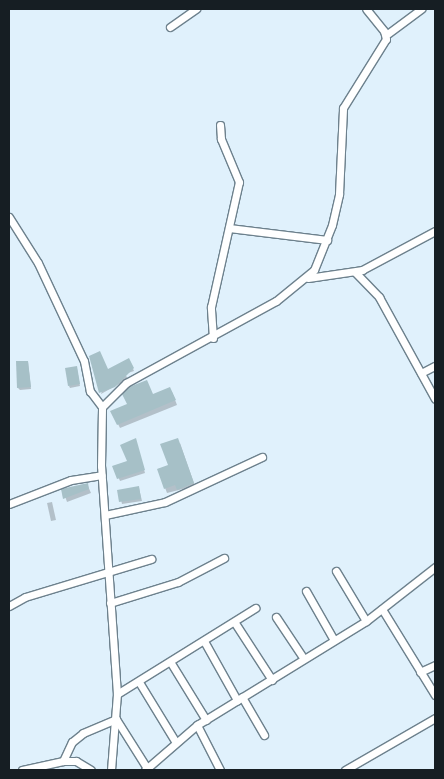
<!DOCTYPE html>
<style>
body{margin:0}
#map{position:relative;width:444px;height:779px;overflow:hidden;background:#e0f1fc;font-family:"Open Sans",sans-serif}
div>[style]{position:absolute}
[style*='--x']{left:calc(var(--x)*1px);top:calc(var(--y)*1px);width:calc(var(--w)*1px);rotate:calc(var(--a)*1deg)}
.shadow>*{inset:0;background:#0003}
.building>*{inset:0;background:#a6c0c7}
.roads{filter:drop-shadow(1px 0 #6d818d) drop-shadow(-1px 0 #6d818d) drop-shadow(0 1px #6d818d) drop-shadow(0 -1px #6d818d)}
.street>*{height:7px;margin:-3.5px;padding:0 3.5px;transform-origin:3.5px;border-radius:3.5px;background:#fff}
span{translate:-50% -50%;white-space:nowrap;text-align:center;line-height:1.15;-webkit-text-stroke:4.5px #f8fcff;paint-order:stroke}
.frame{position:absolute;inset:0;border:10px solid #161e23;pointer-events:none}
</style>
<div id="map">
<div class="shadow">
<i style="clip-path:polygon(28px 362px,31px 389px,20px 390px,18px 388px)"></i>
<i style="clip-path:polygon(130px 362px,134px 371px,125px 374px,128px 379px,101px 394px,108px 370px)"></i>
<i style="clip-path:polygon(77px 369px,80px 386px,70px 388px,69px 386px)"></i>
<i style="clip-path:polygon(172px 392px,177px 405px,120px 428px,118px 424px,153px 396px)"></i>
<i style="clip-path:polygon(136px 442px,145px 473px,120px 481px,114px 467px,129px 462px)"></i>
<i style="clip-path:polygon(180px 443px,195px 486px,167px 493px,158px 469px,169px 466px)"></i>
<i style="clip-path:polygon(87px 484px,91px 493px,67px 502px,63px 490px)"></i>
<i style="clip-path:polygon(139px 488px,142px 501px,122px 504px,119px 491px)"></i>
<i style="clip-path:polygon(52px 502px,56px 520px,51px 521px,47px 503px)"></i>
</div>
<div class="building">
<i style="clip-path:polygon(100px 351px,108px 369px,129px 358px,134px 368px,115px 387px,99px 393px,89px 356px)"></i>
<i style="clip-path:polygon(16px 361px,28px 361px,31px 387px,17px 388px)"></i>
<i style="clip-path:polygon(77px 366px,80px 384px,68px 386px,65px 368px)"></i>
<i style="clip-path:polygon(147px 380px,153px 394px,170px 387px,176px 400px,117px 425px,110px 411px,127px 404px,122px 394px,129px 387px)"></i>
<i style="clip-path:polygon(136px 438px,145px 470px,117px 479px,112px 466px,127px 461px,120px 445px)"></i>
<i style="clip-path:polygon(178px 438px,194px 483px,177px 490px,175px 485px,164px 489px,157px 469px,168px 465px,160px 444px)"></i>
<i style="clip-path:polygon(88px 483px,89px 489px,63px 499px,61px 489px)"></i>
<i style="clip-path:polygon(139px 486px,141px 499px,119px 502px,117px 490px)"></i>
</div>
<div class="roads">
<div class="street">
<i style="--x:170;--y:27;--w:32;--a:-35"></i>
<i style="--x:386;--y:35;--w:44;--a:-36.6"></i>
<i style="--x:9;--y:217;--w:54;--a:57.8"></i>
<i style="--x:38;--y:263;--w:108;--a:64.9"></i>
<i style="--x:84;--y:361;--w:31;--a:79"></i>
<i style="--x:90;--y:391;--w:20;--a:53"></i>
<i style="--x:229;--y:228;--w:99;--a:7"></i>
<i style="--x:355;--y:272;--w:35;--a:46"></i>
<i style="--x:379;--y:297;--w:116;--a:61.2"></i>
<i style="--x:308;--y:278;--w:55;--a:-8.4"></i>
<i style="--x:362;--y:270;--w:83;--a:-28.1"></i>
<i style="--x:213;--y:338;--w:31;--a:-94"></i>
<i style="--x:211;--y:307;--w:128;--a:-77.4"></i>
<i style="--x:239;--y:182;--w:47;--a:-112.7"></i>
<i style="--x:221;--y:139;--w:14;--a:-94"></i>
<i style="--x:421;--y:373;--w:16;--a:-27"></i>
<i style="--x:9;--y:504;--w:66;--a:-21.2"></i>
<i style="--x:71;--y:480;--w:31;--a:-9"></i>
<i style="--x:105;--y:515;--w:61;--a:-12.2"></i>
<i style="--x:165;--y:502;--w:107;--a:-24.9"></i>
<i style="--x:336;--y:571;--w:58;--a:59"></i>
<i style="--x:306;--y:591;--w:56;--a:60.3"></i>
<i style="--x:110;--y:603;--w:71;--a:-17.2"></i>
<i style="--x:178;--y:582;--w:52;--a:-27.6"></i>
<i style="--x:9;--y:606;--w:18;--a:-29"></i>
<i style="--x:25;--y:597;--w:132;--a:-16.8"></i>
<i style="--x:382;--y:609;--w:101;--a:58.4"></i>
<i style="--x:276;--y:617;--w:50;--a:56.3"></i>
<i style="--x:235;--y:623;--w:68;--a:57"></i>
<i style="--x:204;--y:641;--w:68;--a:60.8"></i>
<i style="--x:171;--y:663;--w:67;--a:58.4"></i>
<i style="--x:420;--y:672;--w:17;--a:-25"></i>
<i style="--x:139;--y:682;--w:69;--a:58.6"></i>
<i style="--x:117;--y:694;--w:163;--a:-31.9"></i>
<i style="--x:242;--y:697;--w:44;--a:59.9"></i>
<i style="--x:197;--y:725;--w:51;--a:62.9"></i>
<i style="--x:63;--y:761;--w:21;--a:-65"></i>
<i style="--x:72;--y:742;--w:14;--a:-39"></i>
<i style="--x:83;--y:733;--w:36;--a:-23"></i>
<i style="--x:116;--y:719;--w:58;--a:57.7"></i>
<i style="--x:22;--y:770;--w:42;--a:-12.4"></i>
<i style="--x:63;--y:761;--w:13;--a:0"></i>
<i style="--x:76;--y:761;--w:17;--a:31"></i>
<i style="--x:111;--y:770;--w:76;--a:-85.5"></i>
<i style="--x:117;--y:694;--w:229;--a:-94"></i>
<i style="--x:101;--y:466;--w:59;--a:-89"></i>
<i style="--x:102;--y:407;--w:34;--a:-45"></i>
<i style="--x:126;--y:383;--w:171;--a:-28.7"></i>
<i style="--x:276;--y:301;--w:49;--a:-39.2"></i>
<i style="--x:314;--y:270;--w:48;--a:-68.2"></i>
<i style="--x:332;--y:225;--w:32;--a:-77"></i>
<i style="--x:339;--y:194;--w:86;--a:-87.3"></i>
<i style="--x:343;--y:108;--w:81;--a:-58.1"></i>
<i style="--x:386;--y:39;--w:8;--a:-104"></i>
<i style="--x:384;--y:31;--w:28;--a:-129"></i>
<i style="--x:145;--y:770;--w:69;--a:-40.9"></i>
<i style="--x:197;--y:725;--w:198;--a:-31.6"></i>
<i style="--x:366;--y:621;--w:88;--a:-38"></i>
<i style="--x:345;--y:770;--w:104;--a:-30"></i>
</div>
</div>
<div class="frame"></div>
</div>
